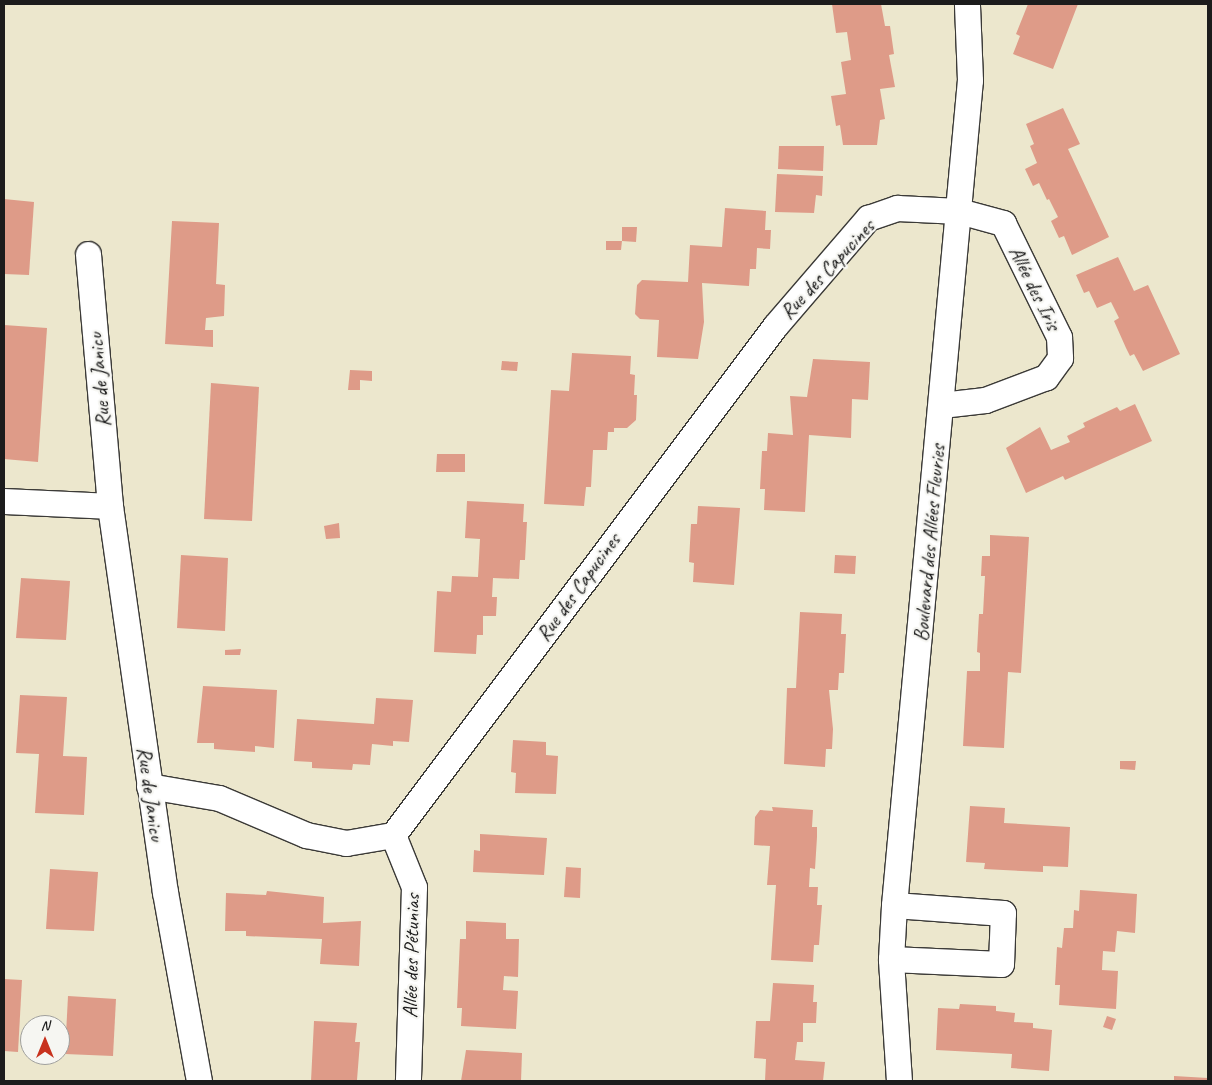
<!DOCTYPE html>
<meta charset="utf-8">
<style>
body{margin:0}
#map{position:relative;width:1212px;height:1085px;overflow:hidden;background:#ece7cd;font-family:Caveat,sans-serif}
div>[style]{position:absolute}
[style*='--x']{left:calc(var(--x)*1px);top:calc(var(--y)*1px);width:calc(var(--w)*1px);rotate:calc(var(--a)*1deg)}
.building>*{inset:0;background:#de9b88}
.roads{filter:drop-shadow(1px 0 #3b3a37) drop-shadow(-1px 0 #3b3a37) drop-shadow(0 1px #3b3a37) drop-shadow(0 -1px #3b3a37)}
.street>*{height:25px;margin:-12.5px;padding:0 12.5px;transform-origin:12.5px;border-radius:12.5px;background:#fff}
span{translate:-50% -50%;white-space:nowrap;text-align:center;line-height:1.15;-webkit-text-stroke:4.5px #f6f6f2;paint-order:stroke}
.street-label{font-size:21px;color:#1c1c1c}
.frame{position:absolute;inset:0;border:5px solid #1c1c1c;pointer-events:none}
.north{position:absolute;left:20px;top:1015px;width:50px;height:50px;box-sizing:border-box;background:#f6f6f2;border:1px solid #9f9f9c;border-radius:50%;rotate:0deg;font-size:14px;font-weight:700;line-height:20px;text-align:center;color:#1c1c1c}
.north::after{content:'';display:block;margin:auto;width:18px;height:22px;background:#c8321e;clip-path:polygon(50% 0,100% 100%,50% 72%,0 100%)}
</style>
<div id="map">
<div class="building">
<i style="clip-path:polygon(832px 4px,881px 4px,885px 26px,890px 26px,894px 54px,889px 55px,895px 87px,880px 89px,885px 119px,880px 120px,877px 145px,843px 145px,840px 125px,836px 126px,831px 96px,846px 94px,841px 62px,851px 60px,847px 32px,836px 33px)"></i>
<i style="clip-path:polygon(1028px 4px,1078px 4px,1053px 69px,1013px 54px,1020px 36px,1016px 34px)"></i>
<i style="clip-path:polygon(1063px 108px,1080px 144px,1068px 149px,1109px 237px,1072px 255px,1064px 236px,1059px 238px,1051px 221px,1058px 217px,1049px 199px,1047px 200px,1039px 183px,1033px 186px,1025px 169px,1037px 163px,1030px 146px,1034px 144px,1026px 124px)"></i>
<i style="clip-path:polygon(779px 146px,824px 146px,823px 171px,778px 169px)"></i>
<i style="clip-path:polygon(777px 174px,823px 176px,822px 196px,816px 195px,814px 213px,775px 212px)"></i>
<i style="clip-path:polygon(4px 199px,34px 202px,29px 275px,4px 274px)"></i>
<i style="clip-path:polygon(725px 208px,766px 211px,765px 230px,771px 230px,770px 249px,757px 248px,756px 269px,750px 269px,749px 286px,702px 283px,704px 322px,698px 359px,657px 357px,659px 320px,640px 319px,635px 314px,637px 285px,642px 280px,688px 282px,690px 245px,722px 247px)"></i>
<i style="clip-path:polygon(172px 221px,219px 223px,216px 284px,225px 285px,224px 316px,206px 318px,205px 330px,213px 330px,213px 347px,165px 344px)"></i>
<i style="clip-path:polygon(622px 227px,637px 227px,636px 242px,622px 241px)"></i>
<i style="clip-path:polygon(606px 241px,622px 241px,621px 250px,606px 250px)"></i>
<i style="clip-path:polygon(1118px 257px,1134px 291px,1148px 285px,1180px 354px,1143px 371px,1134px 354px,1130px 356px,1126px 348px,1114px 321px,1119px 318px,1111px 302px,1097px 308px,1089px 291px,1084px 293px,1076px 275px)"></i>
<i style="clip-path:polygon(4px 325px,47px 328px,38px 462px,4px 459px)"></i>
<i style="clip-path:polygon(572px 353px,631px 356px,630px 374px,635px 375px,634px 395px,637px 395px,636px 420px,627px 428px,614px 428px,614px 432px,608px 432px,607px 450px,593px 450px,591px 487px,586px 487px,584px 506px,544px 504px,551px 390px,569px 391px)"></i>
<i style="clip-path:polygon(813px 359px,870px 362px,868px 400px,852px 399px,851px 438px,809px 435px,805px 512px,764px 510px,765px 489px,760px 489px,762px 451px,767px 451px,768px 433px,793px 435px,790px 396px,807px 397px)"></i>
<i style="clip-path:polygon(502px 361px,518px 362px,517px 371px,501px 370px)"></i>
<i style="clip-path:polygon(350px 370px,372px 371px,372px 381px,360px 380px,360px 390px,348px 390px)"></i>
<i style="clip-path:polygon(211px 383px,259px 387px,252px 521px,204px 519px)"></i>
<i style="clip-path:polygon(1135px 404px,1152px 441px,1065px 480px,1063px 476px,1026px 493px,1006px 448px,1040px 427px,1051px 450px,1070px 442px,1067px 436px,1085px 427px,1083px 423px,1117px 407px,1120px 411px)"></i>
<i style="clip-path:polygon(437px 454px,465px 454px,465px 472px,436px 472px)"></i>
<i style="clip-path:polygon(467px 501px,524px 504px,523px 522px,527px 522px,525px 560px,520px 560px,519px 579px,493px 578px,492px 597px,497px 597px,496px 616px,483px 616px,483px 635px,477px 635px,476px 654px,434px 652px,437px 591px,451px 592px,452px 576px,478px 577px,480px 539px,465px 538px)"></i>
<i style="clip-path:polygon(698px 506px,740px 508px,734px 585px,693px 582px,694px 563px,689px 562px,691px 524px,697px 524px)"></i>
<i style="clip-path:polygon(339px 523px,340px 538px,326px 539px,324px 526px)"></i>
<i style="clip-path:polygon(990px 535px,1029px 537px,1021px 673px,1008px 672px,1004px 748px,963px 746px,967px 671px,980px 671px,980px 653px,977px 652px,979px 614px,983px 614px,985px 576px,981px 576px,982px 556px,990px 556px)"></i>
<i style="clip-path:polygon(181px 555px,228px 558px,225px 631px,177px 628px)"></i>
<i style="clip-path:polygon(835px 555px,856px 556px,855px 574px,834px 573px)"></i>
<i style="clip-path:polygon(21px 578px,70px 581px,66px 640px,16px 638px)"></i>
<i style="clip-path:polygon(800px 612px,842px 614px,841px 634px,846px 634px,844px 673px,839px 673px,838px 690px,829px 690px,833px 729px,832px 749px,826px 749px,825px 767px,784px 764px,787px 688px,796px 688px)"></i>
<i style="clip-path:polygon(241px 649px,240px 655px,225px 655px,225px 650px)"></i>
<i style="clip-path:polygon(203px 686px,277px 690px,274px 748px,255px 746px,255px 752px,214px 749px,214px 743px,197px 743px)"></i>
<i style="clip-path:polygon(20px 695px,67px 697px,63px 756px,87px 757px,84px 815px,35px 813px,39px 754px,16px 753px)"></i>
<i style="clip-path:polygon(376px 698px,413px 700px,409px 742px,393px 741px,393px 746px,372px 744px,370px 765px,353px 764px,352px 770px,312px 768px,312px 762px,294px 761px,297px 719px,374px 724px)"></i>
<i style="clip-path:polygon(513px 740px,546px 742px,546px 755px,558px 756px,556px 794px,515px 793px,516px 773px,511px 772px)"></i>
<i style="clip-path:polygon(1120px 761px,1136px 761px,1135px 770px,1120px 769px)"></i>
<i style="clip-path:polygon(970px 806px,1005px 808px,1004px 823px,1070px 827px,1068px 867px,1043px 866px,1043px 872px,984px 869px,985px 863px,966px 862px)"></i>
<i style="clip-path:polygon(772px 807px,813px 810px,812px 827px,817px 827px,817px 837px,815px 869px,810px 868px,809px 887px,818px 887px,817px 905px,822px 905px,819px 945px,814px 945px,813px 962px,771px 960px,776px 885px,767px 885px,770px 846px,754px 845px,755px 817px,760px 810px,773px 811px)"></i>
<i style="clip-path:polygon(480px 834px,547px 838px,544px 875px,473px 872px,474px 850px,480px 851px)"></i>
<i style="clip-path:polygon(566px 867px,581px 868px,580px 898px,564px 897px)"></i>
<i style="clip-path:polygon(50px 869px,98px 872px,94px 931px,46px 929px)"></i>
<i style="clip-path:polygon(1080px 890px,1137px 894px,1135px 933px,1117px 931px,1115px 952px,1103px 951px,1102px 970px,1118px 971px,1116px 1009px,1059px 1005px,1060px 985px,1055px 985px,1057px 947px,1062px 948px,1064px 928px,1073px 928px,1074px 910px,1079px 911px)"></i>
<i style="clip-path:polygon(267px 891px,324px 897px,323px 923px,361px 921px,359px 966px,320px 964px,322px 939px,246px 936px,246px 931px,225px 931px,226px 893px,266px 895px)"></i>
<i style="clip-path:polygon(466px 921px,506px 923px,506px 939px,519px 939px,518px 977px,504px 976px,503px 990px,518px 991px,516px 1029px,461px 1026px,462px 1008px,457px 1008px,460px 939px,466px 939px)"></i>
<i style="clip-path:polygon(4px 979px,22px 980px,18px 1052px,4px 1051px)"></i>
<i style="clip-path:polygon(773px 983px,814px 985px,813px 1002px,817px 1002px,816px 1023px,803px 1023px,803px 1042px,797px 1042px,795px 1060px,825px 1062px,823px 1081px,765px 1081px,766px 1059px,754px 1058px,756px 1021px,770px 1021px)"></i>
<i style="clip-path:polygon(68px 996px,116px 999px,113px 1056px,65px 1054px)"></i>
<i style="clip-path:polygon(960px 1004px,996px 1006px,996px 1011px,1015px 1013px,1014px 1022px,1033px 1023px,1033px 1028px,1052px 1030px,1049px 1071px,1011px 1068px,1012px 1054px,936px 1050px,938px 1008px,959px 1009px)"></i>
<i style="clip-path:polygon(1107px 1016px,1116px 1019px,1112px 1030px,1103px 1027px)"></i>
<i style="clip-path:polygon(314px 1021px,357px 1023px,355px 1042px,360px 1042px,357px 1080px,311px 1081px)"></i>
<i style="clip-path:polygon(466px 1050px,522px 1053px,521px 1081px,461px 1081px)"></i>
<i style="clip-path:polygon(1174px 1076px,1208px 1078px,1208px 1081px,1174px 1081px)"></i>
</div>
<div class="roads">
<div class="street">
<i style="--x:88;--y:254;--w:253;--a:85"></i>
<i style="--x:4;--y:501;--w:106;--a:2.7"></i>
<i style="--x:110;--y:506;--w:390;--a:81.9"></i>
<i style="--x:165;--y:892;--w:192;--a:79.8"></i>
<i style="--x:149;--y:786;--w:71;--a:9.7"></i>
<i style="--x:219;--y:798;--w:95;--a:23"></i>
<i style="--x:306;--y:835;--w:41;--a:11.3"></i>
<i style="--x:346;--y:843;--w:48;--a:-9.7"></i>
<i style="--x:393;--y:835;--w:636;--a:-53.11"></i>
<i style="--x:775;--y:326;--w:143;--a:-49.3"></i>
<i style="--x:868;--y:218;--w:31;--a:-19"></i>
<i style="--x:897;--y:208;--w:62;--a:2.8"></i>
<i style="--x:959;--y:211;--w:46;--a:15.3"></i>
<i style="--x:1003;--y:223;--w:127;--a:63.8"></i>
<i style="--x:1059;--y:337;--w:21;--a:87"></i>
<i style="--x:1060;--y:358;--w:24;--a:126"></i>
<i style="--x:1046;--y:377;--w:65;--a:159.3"></i>
<i style="--x:985;--y:400;--w:44;--a:173.5"></i>
<i style="--x:393;--y:835;--w:56;--a:68"></i>
<i style="--x:414;--y:887;--w:194;--a:91.8"></i>
<i style="--x:891;--y:959;--w:110;--a:2.6"></i>
<i style="--x:1001;--y:964;--w:51;--a:-87.8"></i>
<i style="--x:1003;--y:913;--w:109;--a:-175.8"></i>
<i style="--x:899;--y:1081;--w:122;--a:-93.8"></i>
<i style="--x:891;--y:959;--w:54;--a:-86.8"></i>
<i style="--x:894;--y:905;--w:828;--a:-84.74"></i>
<i style="--x:970;--y:80;--w:76;--a:-92.3"></i>
</div>
</div>
<div class="street-label">
<span style="left:827px;top:269px;rotate:-47deg">Rue des Capucines</span>
<span style="left:1035px;top:288px;rotate:64deg">Allée des Iris</span>
<span style="left:99px;top:380px;rotate:-95deg">Rue de Janicu</span>
<span style="left:929px;top:543px;rotate:-85deg">Boulevard des Allées Fleuries</span>
<span style="left:578px;top:587px;rotate:-54deg">Rue des Capucines</span>
<span style="left:151px;top:794px;rotate:82deg">Rue de Janicu</span>
<span style="left:411px;top:956px;rotate:-89deg">Allée des Pétunias</span>
</div>
<div class="frame"></div>
<div class="north">N</div>
</div>
